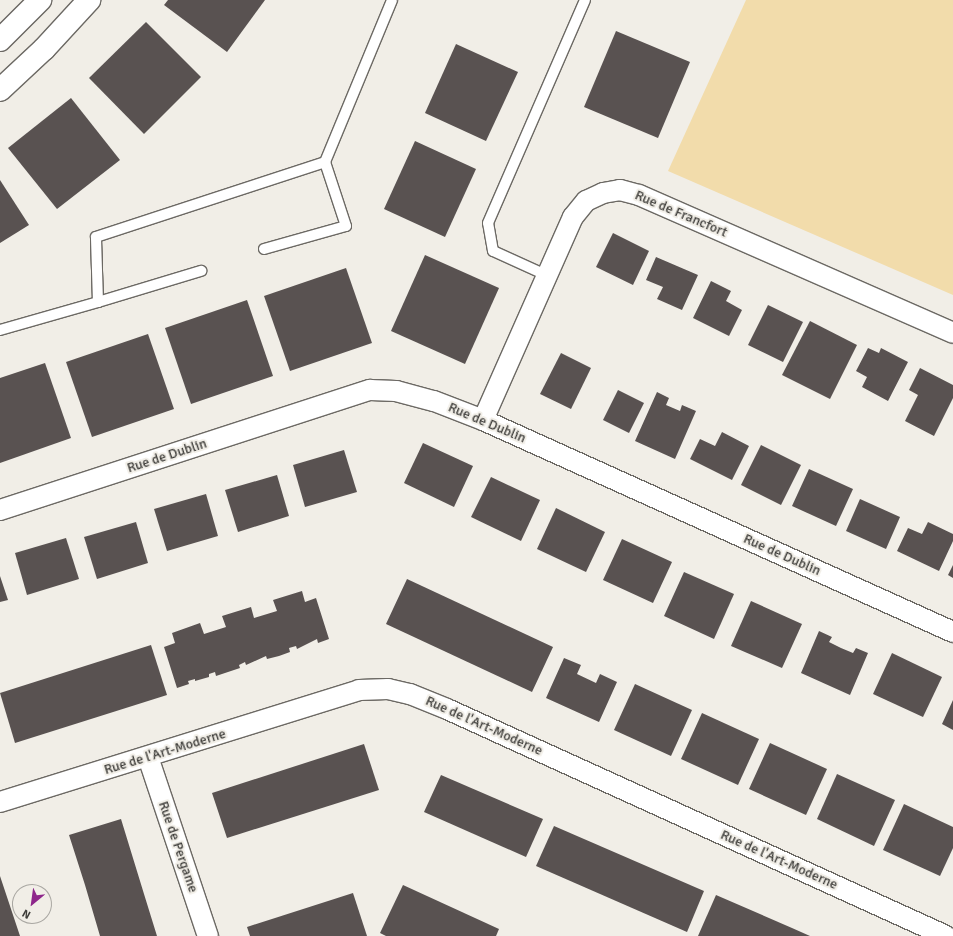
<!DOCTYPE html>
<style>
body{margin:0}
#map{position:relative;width:953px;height:936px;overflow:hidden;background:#f1eee7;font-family:Signika,sans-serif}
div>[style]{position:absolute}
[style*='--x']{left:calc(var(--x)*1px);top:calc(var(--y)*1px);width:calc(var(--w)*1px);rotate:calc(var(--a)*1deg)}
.green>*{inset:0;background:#f2dcab}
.building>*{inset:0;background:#595251}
.roads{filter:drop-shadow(1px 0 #6c6964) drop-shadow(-1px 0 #6c6964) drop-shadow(0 1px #6c6964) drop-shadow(0 -1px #6c6964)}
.lane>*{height:10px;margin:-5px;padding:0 5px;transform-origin:5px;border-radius:5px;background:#fff}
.street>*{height:20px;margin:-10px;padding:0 10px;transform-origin:10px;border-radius:10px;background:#fff}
.secondary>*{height:22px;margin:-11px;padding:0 11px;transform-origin:11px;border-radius:11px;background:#fff}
span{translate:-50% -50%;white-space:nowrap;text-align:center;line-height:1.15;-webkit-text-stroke:4px #f1eee7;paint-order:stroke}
.street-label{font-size:14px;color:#3e3d3a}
.north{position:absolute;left:12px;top:884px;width:40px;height:40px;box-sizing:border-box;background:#f1eee7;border:1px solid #a9a7a2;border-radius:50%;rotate:209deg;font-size:11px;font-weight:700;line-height:16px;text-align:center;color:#3e3d3a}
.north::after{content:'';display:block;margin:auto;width:14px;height:18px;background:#8e268b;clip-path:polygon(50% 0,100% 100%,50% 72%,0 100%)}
</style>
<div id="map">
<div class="green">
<i style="clip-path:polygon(746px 0,953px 0,953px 295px,668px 171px)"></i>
</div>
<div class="building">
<i style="clip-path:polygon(168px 0,265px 0,227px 52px,164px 5px)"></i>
<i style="clip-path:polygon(146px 22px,201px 77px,144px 134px,89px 78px)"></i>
<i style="clip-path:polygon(616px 31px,690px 62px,658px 138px,584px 107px)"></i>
<i style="clip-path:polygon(456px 44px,518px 72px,486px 141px,425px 113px)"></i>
<i style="clip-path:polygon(71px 98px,120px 160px,57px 209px,8px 148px)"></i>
<i style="clip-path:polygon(415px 141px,476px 169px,445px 237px,384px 209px)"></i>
<i style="clip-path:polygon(0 180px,29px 225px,0 243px)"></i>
<i style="clip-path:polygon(613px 233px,649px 251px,633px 285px,596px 267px)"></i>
<i style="clip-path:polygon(425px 255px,499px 288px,465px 364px,391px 331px)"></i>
<i style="clip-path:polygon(656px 257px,698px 275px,682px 310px,657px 299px,663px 287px,646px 280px)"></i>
<i style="clip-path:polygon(346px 268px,372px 343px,290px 371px,264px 296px)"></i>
<i style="clip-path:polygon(711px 281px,731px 291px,726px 301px,742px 310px,729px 336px,693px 318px)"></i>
<i style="clip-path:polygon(247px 300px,273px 376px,191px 404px,165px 328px)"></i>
<i style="clip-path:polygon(768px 305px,803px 322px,783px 362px,748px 345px)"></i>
<i style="clip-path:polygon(810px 321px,857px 345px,830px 399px,782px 375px)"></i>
<i style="clip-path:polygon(148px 334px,174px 409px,92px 437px,66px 362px)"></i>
<i style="clip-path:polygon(868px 348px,879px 353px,881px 348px,908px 362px,888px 401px,862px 387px,867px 377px,856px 371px)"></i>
<i style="clip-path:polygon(561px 353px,591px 368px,571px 409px,540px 394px)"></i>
<i style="clip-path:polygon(45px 363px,71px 438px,0 463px,0 378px)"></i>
<i style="clip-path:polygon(920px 368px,953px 385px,953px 398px,934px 436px,905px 421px,918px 395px,909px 390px)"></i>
<i style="clip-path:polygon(618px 390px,644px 403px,629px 433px,603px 420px)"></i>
<i style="clip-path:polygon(657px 392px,669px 398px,666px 405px,680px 411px,682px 405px,696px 411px,675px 459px,635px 441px)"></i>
<i style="clip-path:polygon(722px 432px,749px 446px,732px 480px,690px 459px,700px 439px,715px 446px)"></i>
<i style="clip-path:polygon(423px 443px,473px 466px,454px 507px,404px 483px)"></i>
<i style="clip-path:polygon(761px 445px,801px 465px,781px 505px,741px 485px)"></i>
<i style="clip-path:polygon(344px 450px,357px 492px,305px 507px,293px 465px)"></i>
<i style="clip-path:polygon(809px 469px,853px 489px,836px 526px,792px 506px)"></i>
<i style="clip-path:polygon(277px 475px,289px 516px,238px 532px,225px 490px)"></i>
<i style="clip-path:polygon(491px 477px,540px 500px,521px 541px,471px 517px)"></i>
<i style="clip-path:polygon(206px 494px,218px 536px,167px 551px,154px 509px)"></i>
<i style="clip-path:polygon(860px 499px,900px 517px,886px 549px,846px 531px)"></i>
<i style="clip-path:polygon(556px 508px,605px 532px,586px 572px,537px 549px)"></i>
<i style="clip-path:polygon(136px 522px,148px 563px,97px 579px,84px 537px)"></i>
<i style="clip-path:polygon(928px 522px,953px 534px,953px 541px,939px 571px,897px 551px,908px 528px,922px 534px)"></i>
<i style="clip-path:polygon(66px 538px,79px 579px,27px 595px,15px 553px)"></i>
<i style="clip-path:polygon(622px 539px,672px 562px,653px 603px,603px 580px)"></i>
<i style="clip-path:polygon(953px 565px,953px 578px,948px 575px)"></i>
<i style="clip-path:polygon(684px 572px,734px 594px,714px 639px,664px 616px)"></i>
<i style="clip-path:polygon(0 576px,8px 600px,0 602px)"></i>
<i style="clip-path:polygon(407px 579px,553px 647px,532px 692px,386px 624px)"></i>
<i style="clip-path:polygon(302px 591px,305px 602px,316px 598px,329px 639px,318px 643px,317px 639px,297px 649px,296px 646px,289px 648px,290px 652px,279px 656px,267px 659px,266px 656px,246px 665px,245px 662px,239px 665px,240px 668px,216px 676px,215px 672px,209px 674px,209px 677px,195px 681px,195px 679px,188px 681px,189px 684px,177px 688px,164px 647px,175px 643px,172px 633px,200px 623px,204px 634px,226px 627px,222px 616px,251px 607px,254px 618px,277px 611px,273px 600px)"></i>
<i style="clip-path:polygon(751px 601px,802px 624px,782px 668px,731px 646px)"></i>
<i style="clip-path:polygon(819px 631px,832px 637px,829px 642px,841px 648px,853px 653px,856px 648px,868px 653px,850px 695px,801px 673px)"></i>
<i style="clip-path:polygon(151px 645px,167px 695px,15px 743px,0 693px)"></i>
<i style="clip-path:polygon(892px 653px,942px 677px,923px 717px,873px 694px)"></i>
<i style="clip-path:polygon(564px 658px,581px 665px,577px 674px,596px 683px,600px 674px,617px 682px,599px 722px,546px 698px)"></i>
<i style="clip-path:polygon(635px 684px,692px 710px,671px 756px,614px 730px)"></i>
<i style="clip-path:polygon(953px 700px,953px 730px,942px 724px)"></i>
<i style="clip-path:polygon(702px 713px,759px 739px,738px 785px,681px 759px)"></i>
<i style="clip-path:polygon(770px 743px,827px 769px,806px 815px,749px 789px)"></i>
<i style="clip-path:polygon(364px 744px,379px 790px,227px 838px,212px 793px)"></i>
<i style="clip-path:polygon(837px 774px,895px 800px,874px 846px,817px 819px)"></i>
<i style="clip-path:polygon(441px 775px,543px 819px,526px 857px,424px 812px)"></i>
<i style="clip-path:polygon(904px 804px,953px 827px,953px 848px,940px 876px,883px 850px)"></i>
<i style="clip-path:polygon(121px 819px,144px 894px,157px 936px,100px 936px,85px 885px,69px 835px)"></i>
<i style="clip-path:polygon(554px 826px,704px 891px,687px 932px,536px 866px)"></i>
<i style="clip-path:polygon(0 876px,20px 936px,0 936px)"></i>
<i style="clip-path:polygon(403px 885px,499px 929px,496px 936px,386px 936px,380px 933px)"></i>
<i style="clip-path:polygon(353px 893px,367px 936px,250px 936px,247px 927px)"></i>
<i style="clip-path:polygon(716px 895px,792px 928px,810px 936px,698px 936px)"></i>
</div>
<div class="roads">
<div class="lane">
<i style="--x:264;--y:249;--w:85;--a:-15.7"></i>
<i style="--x:346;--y:226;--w:67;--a:-108.2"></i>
<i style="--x:546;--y:275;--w:58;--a:-155.6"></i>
<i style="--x:493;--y:251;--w:28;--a:-100"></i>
<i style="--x:488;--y:223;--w:243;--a:-66.5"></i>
<i style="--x:98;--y:302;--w:108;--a:-16.8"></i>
<i style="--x:0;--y:330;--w:102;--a:-15.9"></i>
<i style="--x:98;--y:302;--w:65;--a:-91.8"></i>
<i style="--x:96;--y:237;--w:241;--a:-18.1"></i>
<i style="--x:325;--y:162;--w:175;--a:-67.5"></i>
</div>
<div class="street">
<i style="--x:483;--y:420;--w:222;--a:-66.1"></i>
<i style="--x:573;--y:217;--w:21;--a:-51"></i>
<i style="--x:586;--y:201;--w:19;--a:-25"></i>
<i style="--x:603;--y:193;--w:17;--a:-10"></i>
<i style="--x:620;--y:190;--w:20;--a:15"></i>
<i style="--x:639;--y:195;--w:343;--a:23.7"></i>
<i style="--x:0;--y:510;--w:389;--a:-18"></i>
<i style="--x:370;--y:390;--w:26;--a:2"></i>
<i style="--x:396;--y:391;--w:39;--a:15"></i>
<i style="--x:434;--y:401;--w:53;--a:21.2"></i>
<i style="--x:483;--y:420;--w:516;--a:24.28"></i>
<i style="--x:148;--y:757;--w:189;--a:71.5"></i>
<i style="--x:0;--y:802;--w:376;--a:-17.3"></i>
<i style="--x:359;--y:690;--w:29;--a:-2"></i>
<i style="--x:388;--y:689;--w:23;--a:13"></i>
<i style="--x:410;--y:694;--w:40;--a:22"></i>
<i style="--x:447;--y:709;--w:548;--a:24.46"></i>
</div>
<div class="secondary">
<i style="--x:0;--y:40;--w:57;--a:-45"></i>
<i style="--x:0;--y:90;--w:60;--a:-43"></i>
<i style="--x:44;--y:49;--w:67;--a:-47.4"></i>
</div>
</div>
<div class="street-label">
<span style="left:681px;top:214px;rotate:23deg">Rue de Francfort</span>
<span style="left:487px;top:423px;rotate:23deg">Rue de Dublin</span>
<span style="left:167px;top:456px;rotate:-18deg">Rue de Dublin</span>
<span style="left:782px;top:555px;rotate:24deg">Rue de Dublin</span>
<span style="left:484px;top:726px;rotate:24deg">Rue de l'Art-Moderne</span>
<span style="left:165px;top:752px;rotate:-17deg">Rue de l'Art-Moderne</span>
<span style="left:178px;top:847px;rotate:71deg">Rue de Pergame</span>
<span style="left:779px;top:860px;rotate:24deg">Rue de l'Art-Moderne</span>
</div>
<div class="north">N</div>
</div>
